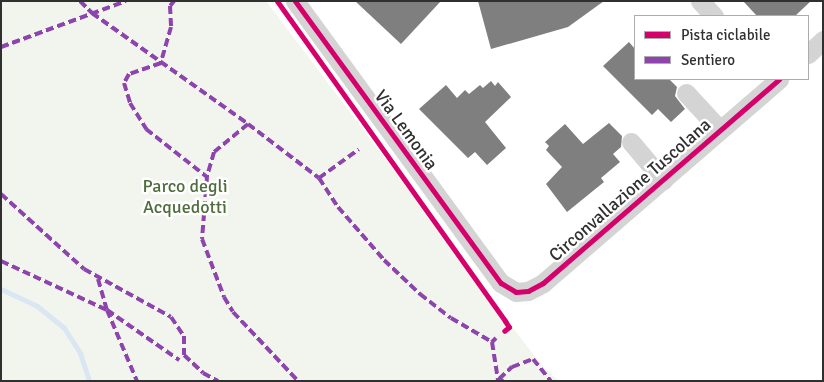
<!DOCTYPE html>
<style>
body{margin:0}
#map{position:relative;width:824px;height:382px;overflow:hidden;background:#fff;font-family:Signika,sans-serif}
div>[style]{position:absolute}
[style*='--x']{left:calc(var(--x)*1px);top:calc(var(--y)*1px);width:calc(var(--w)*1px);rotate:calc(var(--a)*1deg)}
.green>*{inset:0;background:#f1f5ed}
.stream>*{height:5px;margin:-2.5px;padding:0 2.5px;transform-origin:2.5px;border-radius:2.5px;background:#dae7f2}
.building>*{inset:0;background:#7f7f7f}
.minor>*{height:19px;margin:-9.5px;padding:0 9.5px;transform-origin:9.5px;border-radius:9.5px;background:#d4d4d4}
.quiet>*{height:4px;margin-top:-2px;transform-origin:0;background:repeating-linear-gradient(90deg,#8e44ad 0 8px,transparent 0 12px)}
.cycleway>*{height:5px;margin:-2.5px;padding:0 2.5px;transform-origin:2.5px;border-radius:2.5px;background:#d6006c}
span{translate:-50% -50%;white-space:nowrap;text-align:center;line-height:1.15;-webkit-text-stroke:5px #fff;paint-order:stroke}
.street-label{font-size:18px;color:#303030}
.park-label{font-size:18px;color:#506c3d}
.frame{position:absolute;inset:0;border:2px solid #303030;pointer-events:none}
.legend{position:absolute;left:634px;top:15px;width:175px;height:65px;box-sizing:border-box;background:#fff;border:1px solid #acacac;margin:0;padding:6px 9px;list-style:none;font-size:15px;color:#303030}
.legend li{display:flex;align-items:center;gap:10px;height:25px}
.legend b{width:25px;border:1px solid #acacac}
</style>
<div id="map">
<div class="green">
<i style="clip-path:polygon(1px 1px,266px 1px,542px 366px,559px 381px,1px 381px)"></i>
</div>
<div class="stream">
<i style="--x:1;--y:289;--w:40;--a:25"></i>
<i style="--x:37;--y:306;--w:35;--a:39"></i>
<i style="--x:64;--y:328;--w:30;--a:57"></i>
<i style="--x:80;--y:353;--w:29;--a:72"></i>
</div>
<div class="building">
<i style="clip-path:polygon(355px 1px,441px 1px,401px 44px)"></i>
<i style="clip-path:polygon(478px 1px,604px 1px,568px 27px,491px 49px)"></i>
<i style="clip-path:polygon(743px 1px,811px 1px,795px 16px,757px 16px)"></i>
<i style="clip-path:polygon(629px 42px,635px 49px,635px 79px,669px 79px,677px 87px,675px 96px,685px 109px,671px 122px,658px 109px,652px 115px,603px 66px)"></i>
<i style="clip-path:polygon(491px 81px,495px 86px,498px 82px,511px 97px,485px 122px,506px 148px,487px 165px,475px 152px,468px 158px,419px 109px,446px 85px,457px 98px,465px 90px,469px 94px,480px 85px,483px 88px)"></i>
<i style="clip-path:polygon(609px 123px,622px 136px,621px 147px,613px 154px,620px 162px,601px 178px,604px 182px,567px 212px,546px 184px,562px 167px,546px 150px,549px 146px,545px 142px,565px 124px,583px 144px)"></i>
</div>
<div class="minor">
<i style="--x:295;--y:1;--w:349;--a:53.9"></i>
<i style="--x:501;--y:283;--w:17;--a:31"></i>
<i style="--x:516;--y:292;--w:12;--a:-5"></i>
<i style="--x:528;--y:291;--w:17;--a:-28"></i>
<i style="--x:543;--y:283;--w:312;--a:-40.8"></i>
<i style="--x:700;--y:1;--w:21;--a:47"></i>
<i style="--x:808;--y:54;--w:21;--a:-43"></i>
<i style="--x:686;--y:93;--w:50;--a:47.4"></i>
<i style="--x:631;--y:142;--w:50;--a:49.9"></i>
</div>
<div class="quiet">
<i style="--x:80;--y:1;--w:17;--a:45"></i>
<i style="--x:92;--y:13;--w:191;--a:35.4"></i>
<i style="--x:248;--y:124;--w:44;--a:140.5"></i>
<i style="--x:214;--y:152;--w:26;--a:106"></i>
<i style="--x:207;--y:177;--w:62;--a:94.6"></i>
<i style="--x:202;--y:239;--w:62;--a:69.2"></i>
<i style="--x:224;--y:297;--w:17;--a:59"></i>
<i style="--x:233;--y:312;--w:95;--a:46.7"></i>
<i style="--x:174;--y:1;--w:6;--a:129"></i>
<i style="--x:170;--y:6;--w:21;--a:87"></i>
<i style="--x:171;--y:27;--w:37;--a:106"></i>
<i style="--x:161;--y:63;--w:34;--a:161"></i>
<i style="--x:129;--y:74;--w:10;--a:119"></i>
<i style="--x:124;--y:83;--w:21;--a:73"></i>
<i style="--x:130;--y:103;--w:31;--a:58"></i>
<i style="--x:146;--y:129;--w:78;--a:38.2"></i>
<i style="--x:1;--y:47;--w:133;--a:-20.2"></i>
<i style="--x:248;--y:124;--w:89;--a:37.3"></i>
<i style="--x:319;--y:178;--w:35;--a:57"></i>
<i style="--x:338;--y:207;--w:70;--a:49"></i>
<i style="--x:384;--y:260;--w:50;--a:43.4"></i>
<i style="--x:420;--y:294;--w:39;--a:38"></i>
<i style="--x:451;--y:318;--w:48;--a:30.3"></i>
<i style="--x:319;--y:178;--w:49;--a:-35.9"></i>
<i style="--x:1;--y:194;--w:112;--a:42.1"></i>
<i style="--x:84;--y:269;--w:99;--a:28.9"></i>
<i style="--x:171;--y:317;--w:23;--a:56"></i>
<i style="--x:184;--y:336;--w:19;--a:90"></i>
<i style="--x:184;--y:355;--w:26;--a:43"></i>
<i style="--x:203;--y:373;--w:17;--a:28"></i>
<i style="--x:1;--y:261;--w:117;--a:24.8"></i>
<i style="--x:107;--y:310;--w:77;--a:67.1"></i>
<i style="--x:98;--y:279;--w:32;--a:74"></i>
<i style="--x:107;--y:310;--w:88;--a:34.8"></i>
<i style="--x:496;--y:338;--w:6;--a:135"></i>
<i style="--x:492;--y:342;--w:39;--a:81"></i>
<i style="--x:503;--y:381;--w:4;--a:-153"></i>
<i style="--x:499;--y:379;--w:18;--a:-43"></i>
<i style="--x:512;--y:367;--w:22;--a:-21"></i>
<i style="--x:533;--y:359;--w:28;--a:51"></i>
</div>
<div class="cycleway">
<i style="--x:277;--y:1;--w:393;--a:54.5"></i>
<i style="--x:505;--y:321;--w:7;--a:56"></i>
<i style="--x:509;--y:327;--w:6;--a:141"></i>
<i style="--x:295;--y:1;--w:349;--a:53.9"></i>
<i style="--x:501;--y:283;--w:17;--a:31"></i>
<i style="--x:516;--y:292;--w:12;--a:-5"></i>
<i style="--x:528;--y:291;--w:17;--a:-28"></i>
<i style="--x:543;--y:283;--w:312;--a:-40.8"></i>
</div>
<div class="street-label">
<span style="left:406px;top:130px;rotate:54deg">Via Lemonia</span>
<span style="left:630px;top:190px;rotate:-41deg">Circonvallazione Tuscolana</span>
</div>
<div class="park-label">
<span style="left:185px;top:197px">Parco degli<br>Acquedotti</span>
</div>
<div class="frame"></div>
<ul class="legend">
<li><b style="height:6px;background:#d6006c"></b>Pista ciclabile</li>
<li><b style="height:6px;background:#8e44ad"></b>Sentiero</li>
</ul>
</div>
